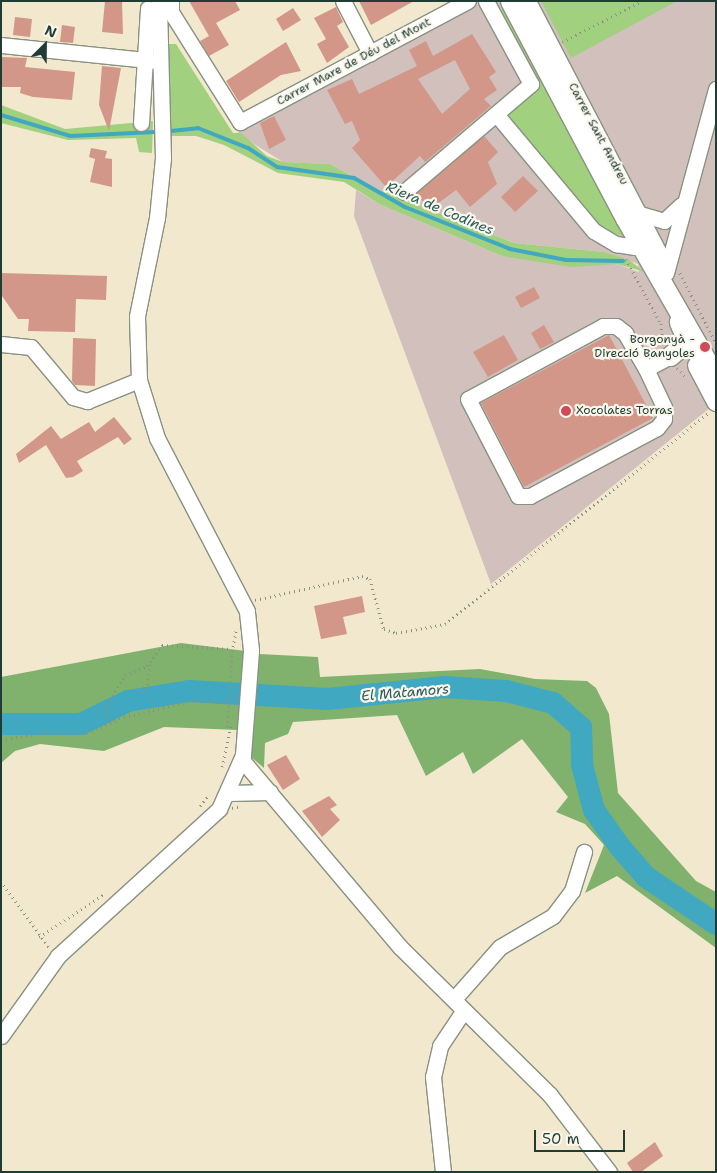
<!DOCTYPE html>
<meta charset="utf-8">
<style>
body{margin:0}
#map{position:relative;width:717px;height:1173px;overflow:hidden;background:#f2e8ce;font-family:"Shantell Sans",sans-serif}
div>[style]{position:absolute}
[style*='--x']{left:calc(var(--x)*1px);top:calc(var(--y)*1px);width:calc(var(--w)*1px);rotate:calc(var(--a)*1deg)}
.industrial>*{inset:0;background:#d1c0bc}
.green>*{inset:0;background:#a1d07e}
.forest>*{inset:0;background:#80b26d}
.water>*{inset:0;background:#40a8c0}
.stream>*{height:4px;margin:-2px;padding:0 2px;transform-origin:2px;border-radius:2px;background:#40a8c0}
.river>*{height:22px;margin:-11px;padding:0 11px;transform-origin:11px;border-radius:11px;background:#40a8c0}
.building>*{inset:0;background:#d29789}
.path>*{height:2.5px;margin-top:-1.25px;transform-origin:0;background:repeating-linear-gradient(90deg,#889281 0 1px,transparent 0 5px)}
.roads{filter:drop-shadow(1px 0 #889281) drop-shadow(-1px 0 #889281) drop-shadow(0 1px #889281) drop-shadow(0 -1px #889281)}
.minor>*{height:15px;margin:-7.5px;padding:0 7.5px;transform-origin:7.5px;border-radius:7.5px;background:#fff}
.major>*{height:19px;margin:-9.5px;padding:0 9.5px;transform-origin:9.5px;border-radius:9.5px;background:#fff}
.path-bridge>*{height:2.5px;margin-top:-1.25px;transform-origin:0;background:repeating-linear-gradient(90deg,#889281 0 1px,transparent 0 5px)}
.dots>*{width:14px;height:14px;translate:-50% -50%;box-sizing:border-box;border:2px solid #fbf7ec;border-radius:50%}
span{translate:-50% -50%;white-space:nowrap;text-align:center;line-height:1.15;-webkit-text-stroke:4.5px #fbf7ec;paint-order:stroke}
.street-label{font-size:12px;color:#1f3d34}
.poi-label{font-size:12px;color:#1f3d34}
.right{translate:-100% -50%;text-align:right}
.left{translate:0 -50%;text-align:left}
.water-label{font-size:14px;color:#295d5e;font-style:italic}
.frame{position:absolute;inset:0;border:2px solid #1f3d34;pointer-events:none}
.north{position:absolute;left:20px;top:20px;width:50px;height:50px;-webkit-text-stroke:4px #fbf7ec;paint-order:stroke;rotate:23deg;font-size:14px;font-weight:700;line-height:20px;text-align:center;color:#1f3d34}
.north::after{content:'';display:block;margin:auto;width:18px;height:22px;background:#1f3d34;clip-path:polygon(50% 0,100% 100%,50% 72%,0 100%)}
.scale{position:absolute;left:534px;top:1130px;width:91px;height:22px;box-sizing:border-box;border:2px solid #1f3d34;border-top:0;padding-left:6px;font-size:15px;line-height:18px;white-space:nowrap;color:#1f3d34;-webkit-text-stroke:4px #fbf7ec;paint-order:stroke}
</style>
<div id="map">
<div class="industrial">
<i style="clip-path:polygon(469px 1px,716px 1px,716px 403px,491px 584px,354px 216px,356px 190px,381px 205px,502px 256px,617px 264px,639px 272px,638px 264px,604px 252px,514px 243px,370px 186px,330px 164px,283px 162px,238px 134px,240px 122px)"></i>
</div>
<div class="green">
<i style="clip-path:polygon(541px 1px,677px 1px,571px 58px)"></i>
<i style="clip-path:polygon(504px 8px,624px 236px,604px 230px,585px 212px,506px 116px,539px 89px,498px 12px)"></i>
<i style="clip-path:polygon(165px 44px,176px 44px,233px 133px,241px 133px,267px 156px,283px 162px,330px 164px,370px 186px,514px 243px,604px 252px,629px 260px,645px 272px,617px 264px,571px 267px,502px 256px,381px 205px,344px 182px,278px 173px,224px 145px,196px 136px,170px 136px)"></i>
<i style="clip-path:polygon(1px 105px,65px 129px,153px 121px,152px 153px,139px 152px,136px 138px,68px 140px,1px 123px)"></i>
</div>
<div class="forest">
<i style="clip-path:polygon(181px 643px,246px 651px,238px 730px,164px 727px,104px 751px,40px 744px,15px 751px,1px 763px,1px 677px)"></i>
<i style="clip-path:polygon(259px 654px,318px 657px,320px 677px,480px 669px,535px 679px,587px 681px,596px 688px,609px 714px,618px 793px,696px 881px,716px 892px,716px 948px,617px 876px,585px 893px,604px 845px,585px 824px,556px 812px,568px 797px,522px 739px,473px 774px,463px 752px,426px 776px,397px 715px,293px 722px,288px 734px,265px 743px,264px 768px,251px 757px)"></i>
</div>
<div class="water">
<i style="clip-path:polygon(126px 691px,133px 694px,134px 707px,112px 711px)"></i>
</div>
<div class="stream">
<i style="--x:1;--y:115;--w:72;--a:16.9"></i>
<i style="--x:70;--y:136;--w:85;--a:-2.7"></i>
<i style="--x:171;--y:131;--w:27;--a:-6"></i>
<i style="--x:198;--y:128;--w:54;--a:21.8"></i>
<i style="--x:248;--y:148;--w:35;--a:33"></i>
<i style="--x:277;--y:167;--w:78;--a:8.1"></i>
<i style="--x:354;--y:178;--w:59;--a:29.6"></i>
<i style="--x:405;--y:207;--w:113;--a:21.8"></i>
<i style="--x:510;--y:249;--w:57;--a:11.1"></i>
<i style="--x:566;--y:260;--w:57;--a:1"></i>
</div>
<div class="river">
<i style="--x:1;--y:724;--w:80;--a:0"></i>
<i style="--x:81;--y:724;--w:52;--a:-26.1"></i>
<i style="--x:128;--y:701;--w:62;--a:-9.3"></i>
<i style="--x:189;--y:691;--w:139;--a:3.3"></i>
<i style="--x:328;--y:699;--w:117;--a:-5.9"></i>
<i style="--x:444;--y:687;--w:62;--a:3.7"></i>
<i style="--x:506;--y:691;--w:49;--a:14.3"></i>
<i style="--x:553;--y:703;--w:37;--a:41"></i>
<i style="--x:581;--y:727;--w:38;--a:88"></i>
<i style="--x:582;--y:765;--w:47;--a:75.1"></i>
<i style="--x:594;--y:810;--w:45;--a:54.9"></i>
<i style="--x:620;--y:847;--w:40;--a:49"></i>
<i style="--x:646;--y:877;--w:84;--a:33.9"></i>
</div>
<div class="building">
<i style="clip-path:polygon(105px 1px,122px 1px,123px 34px,102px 32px)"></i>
<i style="clip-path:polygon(189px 1px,235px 1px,240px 10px,216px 23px,229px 45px,209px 56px,200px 41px,209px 36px)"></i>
<i style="clip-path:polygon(359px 1px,414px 1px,371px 25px)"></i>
<i style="clip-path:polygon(336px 7px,343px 22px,337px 26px,349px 47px,327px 63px,317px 44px,326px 39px,314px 18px)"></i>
<i style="clip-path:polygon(293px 8px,301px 20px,283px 31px,276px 19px)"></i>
<i style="clip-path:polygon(15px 17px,32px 19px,30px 37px,13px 35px)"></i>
<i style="clip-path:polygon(62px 25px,75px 27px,73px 43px,60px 42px)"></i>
<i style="clip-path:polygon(evenodd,472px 34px,496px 72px,489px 77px,497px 90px,484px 99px,491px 106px,425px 162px,420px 156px,386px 187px,352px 148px,360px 140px,352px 121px,345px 124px,327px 90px,352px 79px,359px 94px,417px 66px,409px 50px,426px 41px,433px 56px,472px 34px,455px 60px,470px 89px,442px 114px,418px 79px,455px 60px)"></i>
<i style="clip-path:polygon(286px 42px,301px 71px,281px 75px,239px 102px,226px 81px)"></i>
<i style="clip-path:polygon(1px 57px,27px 58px,25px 67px,75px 72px,72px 100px,33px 97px,20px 93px,21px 87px,1px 87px)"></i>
<i style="clip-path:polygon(102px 66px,121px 68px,109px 131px,99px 105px)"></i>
<i style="clip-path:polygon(274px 116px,286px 140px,269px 149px,260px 123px)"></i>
<i style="clip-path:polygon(484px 136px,498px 152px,488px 162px,497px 184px,470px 207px,456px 190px,433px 207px,414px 196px)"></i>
<i style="clip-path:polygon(91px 148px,107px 151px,105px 158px,112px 159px,112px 187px,90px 182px,95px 159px,89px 157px)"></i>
<i style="clip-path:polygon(523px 176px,538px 191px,515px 212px,501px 197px)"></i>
<i style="clip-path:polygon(1px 273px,107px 276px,106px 300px,76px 299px,75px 332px,28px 331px,29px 319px,18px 319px,2px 296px)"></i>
<i style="clip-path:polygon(534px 287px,540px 298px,521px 308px,515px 297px)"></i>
<i style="clip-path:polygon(544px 325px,554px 342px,540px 349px,531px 333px)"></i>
<i style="clip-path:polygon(504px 335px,518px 360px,488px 377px,473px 352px)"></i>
<i style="clip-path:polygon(609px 335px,653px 418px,524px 487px,481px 403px)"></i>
<i style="clip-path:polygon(73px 338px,96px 339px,95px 386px,75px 385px,72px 381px)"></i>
<i style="clip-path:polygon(114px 417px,132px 439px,124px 445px,118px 437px,77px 461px,83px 471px,73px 477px,66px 478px,46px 445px,19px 463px,16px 454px,51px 426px,61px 439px,89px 422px,95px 432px)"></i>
<i style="clip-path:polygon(362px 596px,365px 612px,343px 617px,347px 634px,321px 639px,314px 606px)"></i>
<i style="clip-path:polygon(286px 755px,300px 779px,283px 790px,267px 765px)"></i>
<i style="clip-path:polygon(329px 796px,337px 805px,330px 809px,340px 820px,322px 837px,302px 811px)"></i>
<i style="clip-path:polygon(655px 1142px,663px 1156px,641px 1172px,633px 1172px,627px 1163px)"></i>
</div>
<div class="path">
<i style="--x:562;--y:42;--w:90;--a:-27.1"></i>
<i style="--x:626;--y:259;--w:74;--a:61.7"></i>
<i style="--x:661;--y:324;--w:20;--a:84"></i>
<i style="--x:680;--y:273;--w:79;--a:62.8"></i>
<i style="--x:677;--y:368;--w:11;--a:45"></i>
<i style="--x:255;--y:600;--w:110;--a:-12.6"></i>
<i style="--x:362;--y:576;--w:9;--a:21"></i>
<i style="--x:370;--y:579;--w:52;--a:74.4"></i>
<i style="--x:384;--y:629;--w:13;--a:18"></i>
<i style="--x:396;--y:633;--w:50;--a:-10.4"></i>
<i style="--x:445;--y:624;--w:337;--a:-38.7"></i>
<i style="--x:232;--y:652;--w:23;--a:-80"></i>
<i style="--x:140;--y:692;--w:10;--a:-45"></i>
<i style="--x:147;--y:685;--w:24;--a:-81"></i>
<i style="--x:108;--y:723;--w:14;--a:-102"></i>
<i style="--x:105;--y:709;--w:39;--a:-60"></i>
<i style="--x:125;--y:675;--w:24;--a:-22"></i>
<i style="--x:147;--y:666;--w:26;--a:-54"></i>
<i style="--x:162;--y:645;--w:69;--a:3.3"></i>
<i style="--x:1;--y:740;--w:46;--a:-10.1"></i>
<i style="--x:46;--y:732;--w:41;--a:1.4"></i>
<i style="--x:87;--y:733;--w:40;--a:-23.4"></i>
<i style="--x:124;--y:717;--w:72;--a:-13.7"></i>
<i style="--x:194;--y:700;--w:39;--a:4"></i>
<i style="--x:222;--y:767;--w:44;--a:-78.2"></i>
<i style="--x:200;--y:806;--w:14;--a:-51"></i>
<i style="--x:232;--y:808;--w:10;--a:-11"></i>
<i style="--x:1;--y:881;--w:82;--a:54"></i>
<i style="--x:39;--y:937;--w:78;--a:-33.5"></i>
</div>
<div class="roads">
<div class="minor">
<i style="--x:171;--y:1;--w:11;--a:90"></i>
<i style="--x:171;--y:12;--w:130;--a:57.9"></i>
<i style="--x:240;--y:122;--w:258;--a:-28"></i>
<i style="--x:343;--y:1;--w:59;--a:62.6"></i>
<i style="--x:528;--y:1;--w:301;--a:62.5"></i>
<i style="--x:1;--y:45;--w:157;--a:5.9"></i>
<i style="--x:496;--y:114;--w:153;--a:50.1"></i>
<i style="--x:594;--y:231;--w:26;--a:31"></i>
<i style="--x:616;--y:244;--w:19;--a:9"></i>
<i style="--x:141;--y:123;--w:115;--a:-86.5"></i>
<i style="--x:404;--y:192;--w:167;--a:-40.4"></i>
<i style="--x:531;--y:84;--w:94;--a:-118.5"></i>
<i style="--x:640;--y:214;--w:25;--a:16"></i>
<i style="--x:664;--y:221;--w:23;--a:-43"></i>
<i style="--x:666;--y:273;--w:191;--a:-74.8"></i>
<i style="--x:1;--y:344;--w:30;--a:6"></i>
<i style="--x:31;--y:347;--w:65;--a:50"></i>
<i style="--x:73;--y:397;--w:15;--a:16"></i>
<i style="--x:87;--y:401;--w:56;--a:-22"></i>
<i style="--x:646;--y:369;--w:42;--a:-120.3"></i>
<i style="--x:625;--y:333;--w:11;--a:-142"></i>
<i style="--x:616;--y:326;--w:13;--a:180"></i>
<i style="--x:603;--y:326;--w:153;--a:151.6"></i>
<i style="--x:468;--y:399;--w:109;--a:62.7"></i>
<i style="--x:518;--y:496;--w:12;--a:0"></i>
<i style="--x:530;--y:496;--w:144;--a:-28.2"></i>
<i style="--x:657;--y:428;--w:11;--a:-52"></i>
<i style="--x:664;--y:419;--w:12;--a:-90"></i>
<i style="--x:664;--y:407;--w:42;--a:-115.3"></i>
<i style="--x:646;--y:369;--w:27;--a:-28"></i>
<i style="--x:242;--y:760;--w:245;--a:49.8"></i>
<i style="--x:400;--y:947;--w:211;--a:44.6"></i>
<i style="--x:550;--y:1095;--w:97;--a:52.5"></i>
<i style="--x:229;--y:793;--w:41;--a:-1.4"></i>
<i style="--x:454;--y:999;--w:69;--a:-48.5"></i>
<i style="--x:500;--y:947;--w:61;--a:-30.3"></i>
<i style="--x:553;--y:916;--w:31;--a:-53"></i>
<i style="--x:572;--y:891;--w:41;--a:-72.9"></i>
<i style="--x:1;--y:1036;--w:98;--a:-54.5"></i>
<i style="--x:58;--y:956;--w:218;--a:-42.4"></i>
<i style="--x:219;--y:809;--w:59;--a:-66"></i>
<i style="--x:243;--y:755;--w:105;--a:-85.6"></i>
<i style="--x:251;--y:650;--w:39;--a:-96"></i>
<i style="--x:247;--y:611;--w:195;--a:-117.5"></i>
<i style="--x:157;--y:438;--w:61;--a:-107.2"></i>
<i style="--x:139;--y:380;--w:64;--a:-91.8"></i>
<i style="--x:137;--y:316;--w:100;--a:-78.5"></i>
<i style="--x:157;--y:218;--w:60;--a:-84.3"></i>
<i style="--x:163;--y:158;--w:157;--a:-91.5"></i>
<i style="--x:443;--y:1172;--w:96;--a:-96"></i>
<i style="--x:433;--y:1077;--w:32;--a:-77"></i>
<i style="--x:440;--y:1046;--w:43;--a:-56.3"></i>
</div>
<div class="major">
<i style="--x:510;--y:1;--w:246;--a:62.1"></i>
<i style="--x:625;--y:218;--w:183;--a:60.2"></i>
<i style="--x:670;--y:356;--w:23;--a:-41"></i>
<i style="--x:687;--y:341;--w:21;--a:-113"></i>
<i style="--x:697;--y:365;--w:41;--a:62.2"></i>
</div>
</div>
<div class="path-bridge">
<i style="--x:227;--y:727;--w:75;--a:-86.2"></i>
</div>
<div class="dots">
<i style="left:705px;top:347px;background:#d1495b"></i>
<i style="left:566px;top:411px;background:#d1495b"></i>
</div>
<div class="street-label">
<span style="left:354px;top:62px;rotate:-28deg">Carrer Mare de Déu del Mont</span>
<span style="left:598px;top:134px;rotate:62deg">Carrer Sant Andreu</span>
</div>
<div class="poi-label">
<span class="right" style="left:695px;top:347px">Borgonyà -<br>Direcció Banyoles</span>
<span class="left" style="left:576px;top:411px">Xocolates Torras</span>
</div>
<div class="water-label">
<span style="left:440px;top:208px;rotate:23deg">Riera de Codines</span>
<span style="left:405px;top:692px;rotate:-5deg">El Matamors</span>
</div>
<div class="frame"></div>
<div class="north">N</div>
<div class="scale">50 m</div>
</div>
